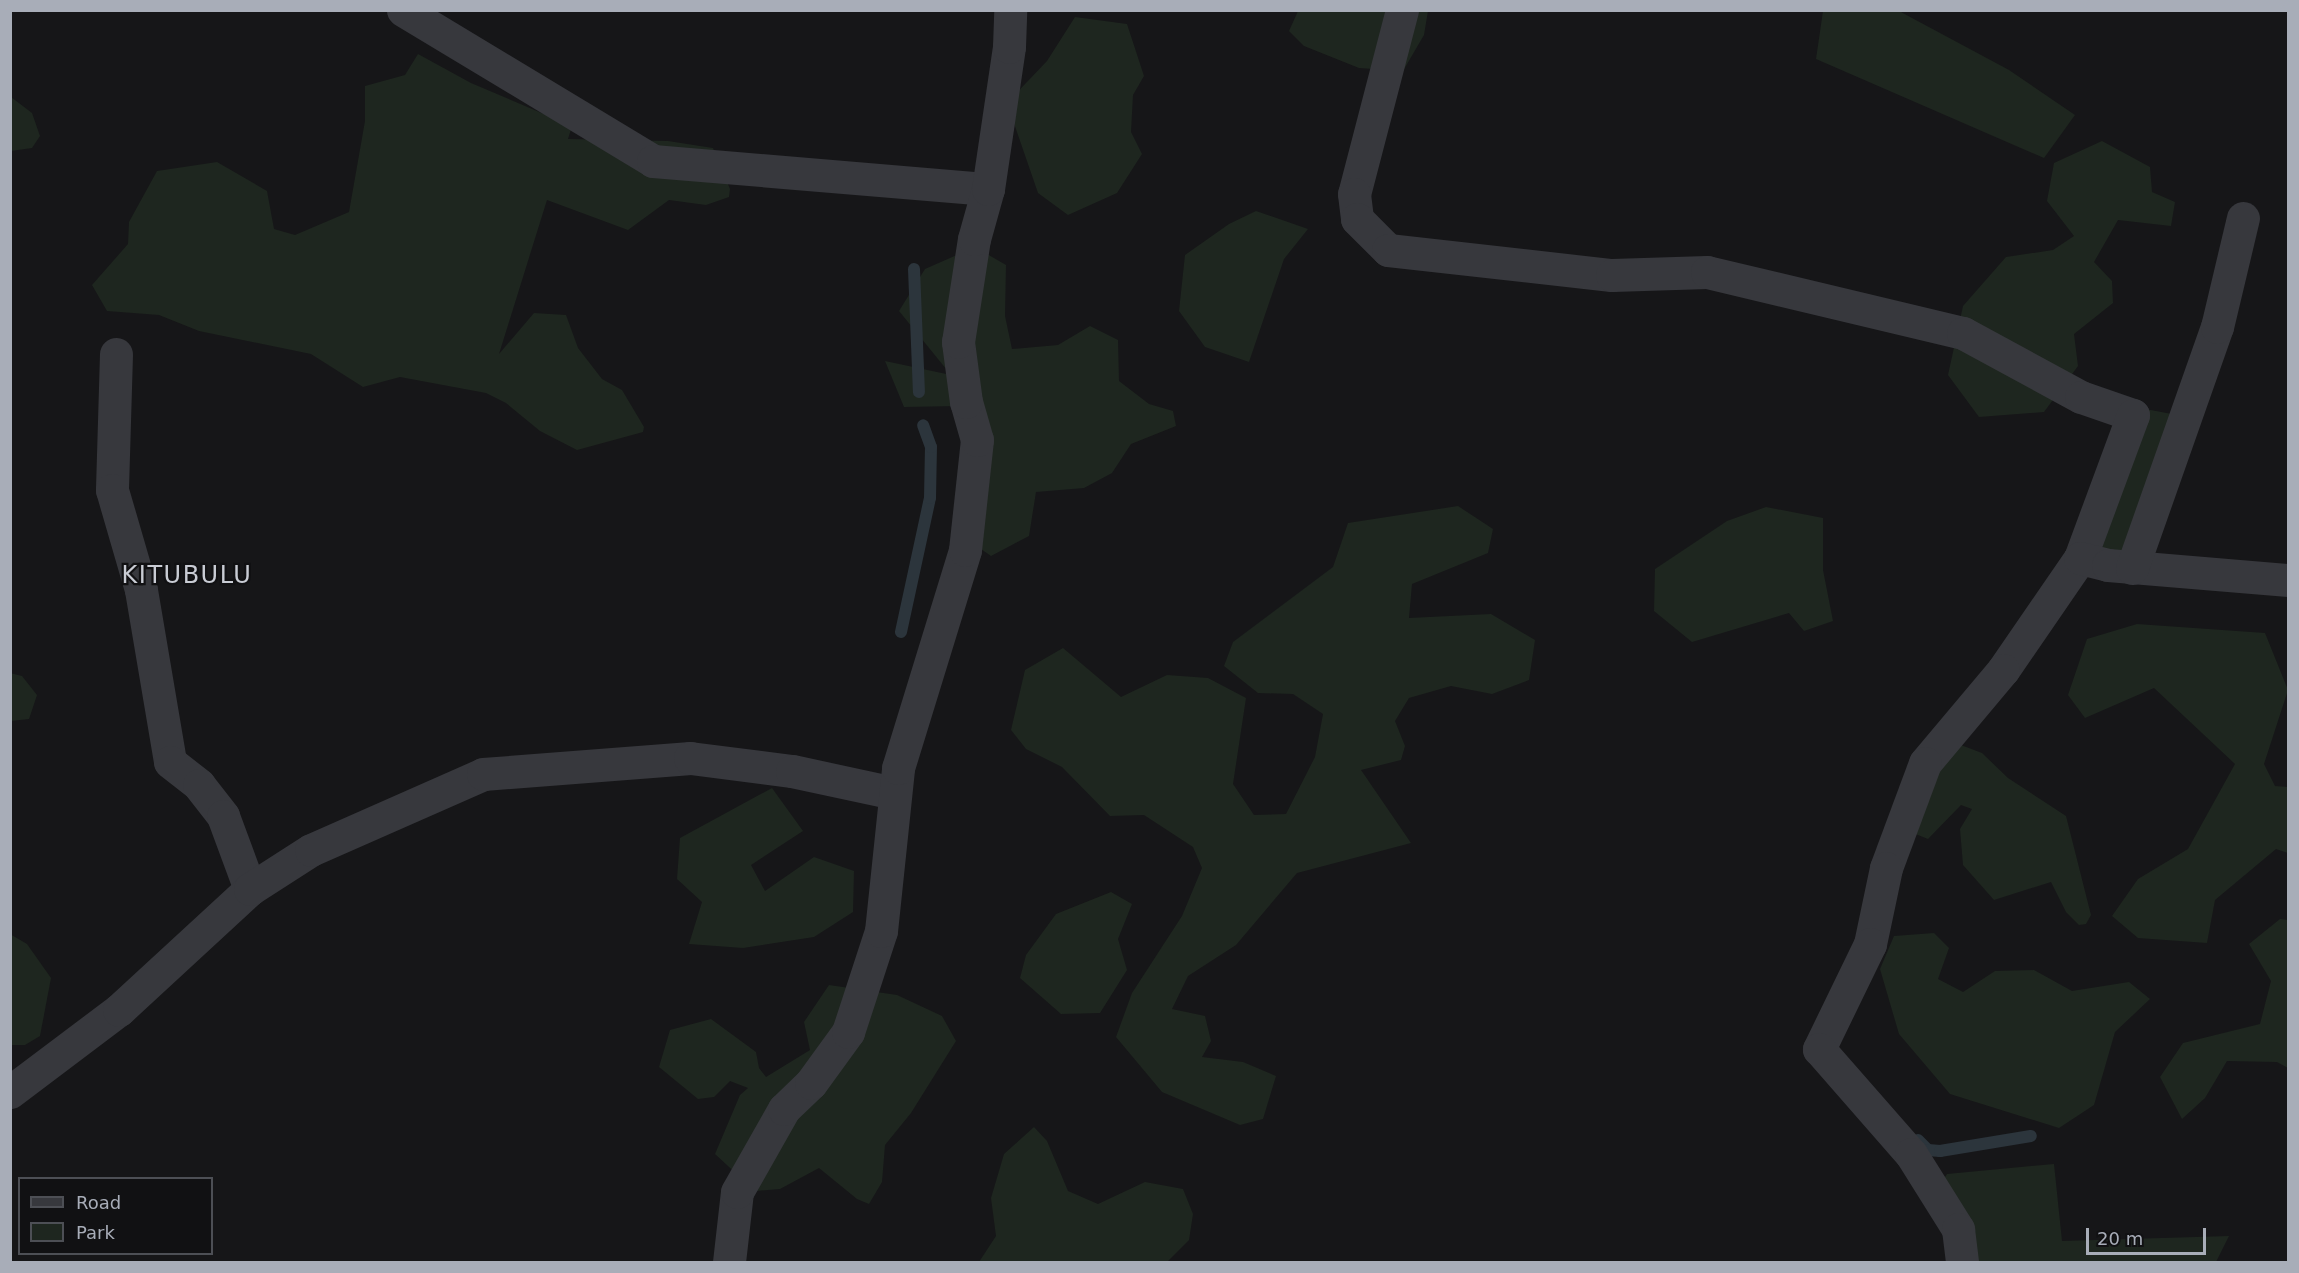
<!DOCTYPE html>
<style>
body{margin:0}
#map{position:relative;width:2299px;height:1273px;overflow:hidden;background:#161618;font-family:"DejaVu Sans",sans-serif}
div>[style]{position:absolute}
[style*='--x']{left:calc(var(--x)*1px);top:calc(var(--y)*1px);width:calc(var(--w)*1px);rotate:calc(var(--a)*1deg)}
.green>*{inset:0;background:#1e261f}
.stream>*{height:12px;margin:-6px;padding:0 6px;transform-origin:6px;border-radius:6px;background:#2c353c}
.street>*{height:33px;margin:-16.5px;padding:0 16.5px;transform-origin:16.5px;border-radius:16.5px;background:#37383d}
span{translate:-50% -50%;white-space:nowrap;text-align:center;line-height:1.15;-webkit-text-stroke:4.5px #111113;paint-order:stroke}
.quarter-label{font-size:24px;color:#c9ccd4;letter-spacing:1.5px}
.frame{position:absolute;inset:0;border:12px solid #a8adb8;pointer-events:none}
.legend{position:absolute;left:18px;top:1177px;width:195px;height:78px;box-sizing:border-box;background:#111113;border:2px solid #4d4f55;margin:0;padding:8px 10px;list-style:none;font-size:18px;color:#a8adb8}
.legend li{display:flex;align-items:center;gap:12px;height:30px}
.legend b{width:30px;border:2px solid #4d4f55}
.scale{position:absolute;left:2086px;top:1228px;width:120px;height:27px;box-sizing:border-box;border:3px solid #a8adb8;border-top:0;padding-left:8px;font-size:18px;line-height:21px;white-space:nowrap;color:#a8adb8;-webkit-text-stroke:4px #111113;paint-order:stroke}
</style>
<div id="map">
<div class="green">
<i style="clip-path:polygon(1298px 11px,1428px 11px,1424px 35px,1403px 71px,1359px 68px,1304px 46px,1289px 31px)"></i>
<i style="clip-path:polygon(1823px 11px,1899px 11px,2009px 70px,2075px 115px,2044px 158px,1816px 59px)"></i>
<i style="clip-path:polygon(1075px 17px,1127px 24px,1144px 76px,1133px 95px,1131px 132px,1142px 154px,1117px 193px,1068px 215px,1038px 193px,1007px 103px,1047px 61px)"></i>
<i style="clip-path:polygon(418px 54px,471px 83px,572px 126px,568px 139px,668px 141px,713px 148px,730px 189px,729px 197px,706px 205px,669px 200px,628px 230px,547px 200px,499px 354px,534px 313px,566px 315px,578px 348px,602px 379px,622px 390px,644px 427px,643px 432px,577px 450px,540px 431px,506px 403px,486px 393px,400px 377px,363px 387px,311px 354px,199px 331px,159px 315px,107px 311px,92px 285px,128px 244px,129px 222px,157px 171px,217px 162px,267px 191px,274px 229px,295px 235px,349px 212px,365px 121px,365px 86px,405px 75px)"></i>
<i style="clip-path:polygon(11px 97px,32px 113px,40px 136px,32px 148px,11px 151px)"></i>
<i style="clip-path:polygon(2102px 141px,2150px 167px,2152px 192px,2175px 202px,2171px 226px,2118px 220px,2094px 262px,2112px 281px,2113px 303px,2074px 334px,2078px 366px,2044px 412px,1979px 417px,1948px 375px,1963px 306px,2006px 257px,2053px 250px,2074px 236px,2047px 201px,2054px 163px)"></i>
<i style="clip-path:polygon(1256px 211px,1308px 229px,1284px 259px,1249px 362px,1205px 347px,1179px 311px,1185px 255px,1229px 224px)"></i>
<i style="clip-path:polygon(975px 247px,1006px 265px,1005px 316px,1012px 349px,1058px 345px,1090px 326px,1118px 340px,1119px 381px,1149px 404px,1173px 411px,1176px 426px,1131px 444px,1112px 473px,1084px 488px,1036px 492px,1029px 536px,991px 556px,971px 542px,959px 406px,904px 407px,885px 361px,951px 375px,899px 311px,925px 269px)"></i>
<i style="clip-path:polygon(2135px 407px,2177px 415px,2122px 560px,2092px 553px)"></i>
<i style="clip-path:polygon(1458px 506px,1493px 529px,1488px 553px,1412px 584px,1409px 618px,1491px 614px,1535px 640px,1529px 680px,1492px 694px,1451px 686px,1409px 698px,1395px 721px,1405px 746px,1401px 760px,1361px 770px,1411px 843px,1297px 873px,1236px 945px,1188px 976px,1172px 1009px,1205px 1016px,1211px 1041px,1202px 1057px,1243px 1062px,1276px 1076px,1263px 1119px,1240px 1125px,1162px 1092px,1116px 1037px,1132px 993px,1182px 916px,1202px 868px,1193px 847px,1144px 815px,1110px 816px,1062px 767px,1026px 749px,1011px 730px,1025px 670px,1063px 648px,1121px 697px,1167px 675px,1208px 678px,1246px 698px,1233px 784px,1254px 815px,1286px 814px,1315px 757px,1323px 714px,1293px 694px,1258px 693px,1224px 666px,1233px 642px,1333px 567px,1348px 523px)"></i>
<i style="clip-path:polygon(1766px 507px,1823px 518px,1823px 570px,1833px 621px,1804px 631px,1789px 613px,1692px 642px,1654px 611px,1655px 569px,1727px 521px)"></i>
<i style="clip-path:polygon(2137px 624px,2265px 633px,2288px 690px,2264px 764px,2275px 786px,2288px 787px,2288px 853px,2276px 849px,2215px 900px,2207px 943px,2138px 938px,2112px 916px,2138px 879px,2188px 849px,2235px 764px,2154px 688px,2085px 718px,2068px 695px,2087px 639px)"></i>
<i style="clip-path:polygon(10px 673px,22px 676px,37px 695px,29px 719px,11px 721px)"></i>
<i style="clip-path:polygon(1953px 742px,1982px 753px,2008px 778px,2066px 816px,2091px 915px,2086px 924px,2079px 925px,2066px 912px,2051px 882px,1994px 900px,1963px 865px,1960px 829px,1972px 809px,1961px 805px,1928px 839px,1913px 833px,1933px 765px)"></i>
<i style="clip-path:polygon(772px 788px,803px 831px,751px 865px,765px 891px,814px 857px,854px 871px,853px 912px,814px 937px,743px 948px,689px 944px,702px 902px,677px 879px,680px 838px)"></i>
<i style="clip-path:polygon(1111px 892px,1132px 904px,1118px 939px,1127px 970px,1100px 1013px,1061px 1014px,1020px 978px,1026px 955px,1056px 914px)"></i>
<i style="clip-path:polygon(2280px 919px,2288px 920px,2288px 1068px,2277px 1062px,2227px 1061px,2205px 1098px,2182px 1119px,2160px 1077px,2183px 1043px,2260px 1024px,2271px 981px,2249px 944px)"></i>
<i style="clip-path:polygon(1934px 933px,1949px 948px,1938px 979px,1963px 992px,1995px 971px,2034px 970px,2072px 991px,2129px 982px,2150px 999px,2115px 1032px,2094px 1105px,2059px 1128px,1950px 1094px,1899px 1034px,1880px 969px,1894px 936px)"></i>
<i style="clip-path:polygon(10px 934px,27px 944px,51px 978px,40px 1036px,25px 1045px,11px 1045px)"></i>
<i style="clip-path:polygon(829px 985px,897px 995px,942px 1016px,956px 1041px,911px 1113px,885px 1145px,882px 1182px,869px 1204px,857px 1199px,819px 1168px,780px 1189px,755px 1191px,715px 1154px,740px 1095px,748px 1088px,730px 1081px,714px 1097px,698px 1099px,659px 1067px,670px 1030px,711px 1019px,756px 1052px,759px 1068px,766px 1077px,810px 1050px,804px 1022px)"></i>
<i style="clip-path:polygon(1034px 1127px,1047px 1141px,1068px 1191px,1098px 1204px,1145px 1182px,1183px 1189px,1193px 1214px,1189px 1240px,1167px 1262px,979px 1262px,996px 1236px,991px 1198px,1004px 1154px)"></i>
<i style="clip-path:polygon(2054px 1164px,2062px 1241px,2229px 1236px,2216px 1262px,1972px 1262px,1941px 1183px,1947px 1174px)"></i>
</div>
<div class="stream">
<i style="--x:914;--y:269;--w:123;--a:87.7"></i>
<i style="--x:901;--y:632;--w:137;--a:-77.8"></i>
<i style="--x:930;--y:498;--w:51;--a:-88.9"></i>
<i style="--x:931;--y:447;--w:23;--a:-110"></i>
<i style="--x:1918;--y:1140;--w:14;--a:45"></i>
<i style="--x:1928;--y:1150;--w:12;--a:5"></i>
<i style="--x:1940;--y:1151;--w:92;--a:-9.4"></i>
</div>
<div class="street">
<i style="--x:403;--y:10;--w:292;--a:31.1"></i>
<i style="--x:653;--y:161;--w:336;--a:4.8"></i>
<i style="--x:1402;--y:10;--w:190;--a:104.6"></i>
<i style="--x:1354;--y:194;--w:25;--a:83"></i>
<i style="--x:1357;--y:219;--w:44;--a:45"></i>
<i style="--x:1388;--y:250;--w:225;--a:6.4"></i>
<i style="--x:1612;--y:275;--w:95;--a:-1.8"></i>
<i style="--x:1707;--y:272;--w:263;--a:13.4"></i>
<i style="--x:1963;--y:333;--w:134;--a:28.5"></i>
<i style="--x:2081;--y:397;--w:55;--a:19.1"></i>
<i style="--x:2133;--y:415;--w:153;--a:110.3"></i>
<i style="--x:2080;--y:558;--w:136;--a:124.5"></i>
<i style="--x:2003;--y:670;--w:121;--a:130"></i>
<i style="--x:1925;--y:763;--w:112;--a:110.4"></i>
<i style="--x:1886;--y:868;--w:78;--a:101.9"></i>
<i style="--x:1870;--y:944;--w:117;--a:115.9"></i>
<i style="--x:1819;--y:1049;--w:140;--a:48.8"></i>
<i style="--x:1911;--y:1154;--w:89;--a:57.9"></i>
<i style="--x:1958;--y:1229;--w:33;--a:83"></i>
<i style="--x:116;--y:354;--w:136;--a:91.7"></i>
<i style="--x:112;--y:490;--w:104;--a:73.8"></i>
<i style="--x:141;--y:590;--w:174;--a:80.4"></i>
<i style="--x:170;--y:762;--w:37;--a:38"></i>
<i style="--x:199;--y:785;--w:39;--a:52"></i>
<i style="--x:223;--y:816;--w:78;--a:69.7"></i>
<i style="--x:2080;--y:558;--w:29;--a:14"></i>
<i style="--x:2108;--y:565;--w:181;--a:4.8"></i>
<i style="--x:2132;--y:568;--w:256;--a:-70.6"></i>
<i style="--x:2217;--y:327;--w:112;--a:-76.6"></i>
<i style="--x:10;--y:1092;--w:136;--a:-37"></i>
<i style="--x:119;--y:1010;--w:178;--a:-42.7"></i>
<i style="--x:250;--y:889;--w:72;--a:-32.6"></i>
<i style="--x:311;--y:850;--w:188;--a:-23.8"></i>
<i style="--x:483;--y:774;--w:208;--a:-4.4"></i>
<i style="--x:690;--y:758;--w:103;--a:7.3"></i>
<i style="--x:792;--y:771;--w:105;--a:12.1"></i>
<i style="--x:729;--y:1262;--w:70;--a:-83.5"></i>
<i style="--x:737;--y:1192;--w:95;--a:-60.5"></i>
<i style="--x:784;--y:1109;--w:37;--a:-44"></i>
<i style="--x:811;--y:1083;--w:63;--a:-54"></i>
<i style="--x:848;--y:1032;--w:106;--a:-71.9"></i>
<i style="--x:881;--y:931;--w:164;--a:-84"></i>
<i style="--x:898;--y:768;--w:228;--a:-72.9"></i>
<i style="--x:965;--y:550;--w:111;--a:-83.8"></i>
<i style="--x:977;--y:440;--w:40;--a:-106"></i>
<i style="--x:966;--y:402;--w:61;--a:-97.6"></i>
<i style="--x:958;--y:342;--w:104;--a:-81.2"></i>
<i style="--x:974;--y:239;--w:52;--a:-74.4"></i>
<i style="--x:988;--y:189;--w:144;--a:-81.6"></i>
<i style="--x:1009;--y:47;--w:37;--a:-88"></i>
</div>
<div class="quarter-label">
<span style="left:187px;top:576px">KITUBULU</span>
</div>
<div class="frame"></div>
<ul class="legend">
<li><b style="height:8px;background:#37383d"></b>Road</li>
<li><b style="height:16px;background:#1e261f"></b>Park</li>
</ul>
<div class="scale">20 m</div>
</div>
